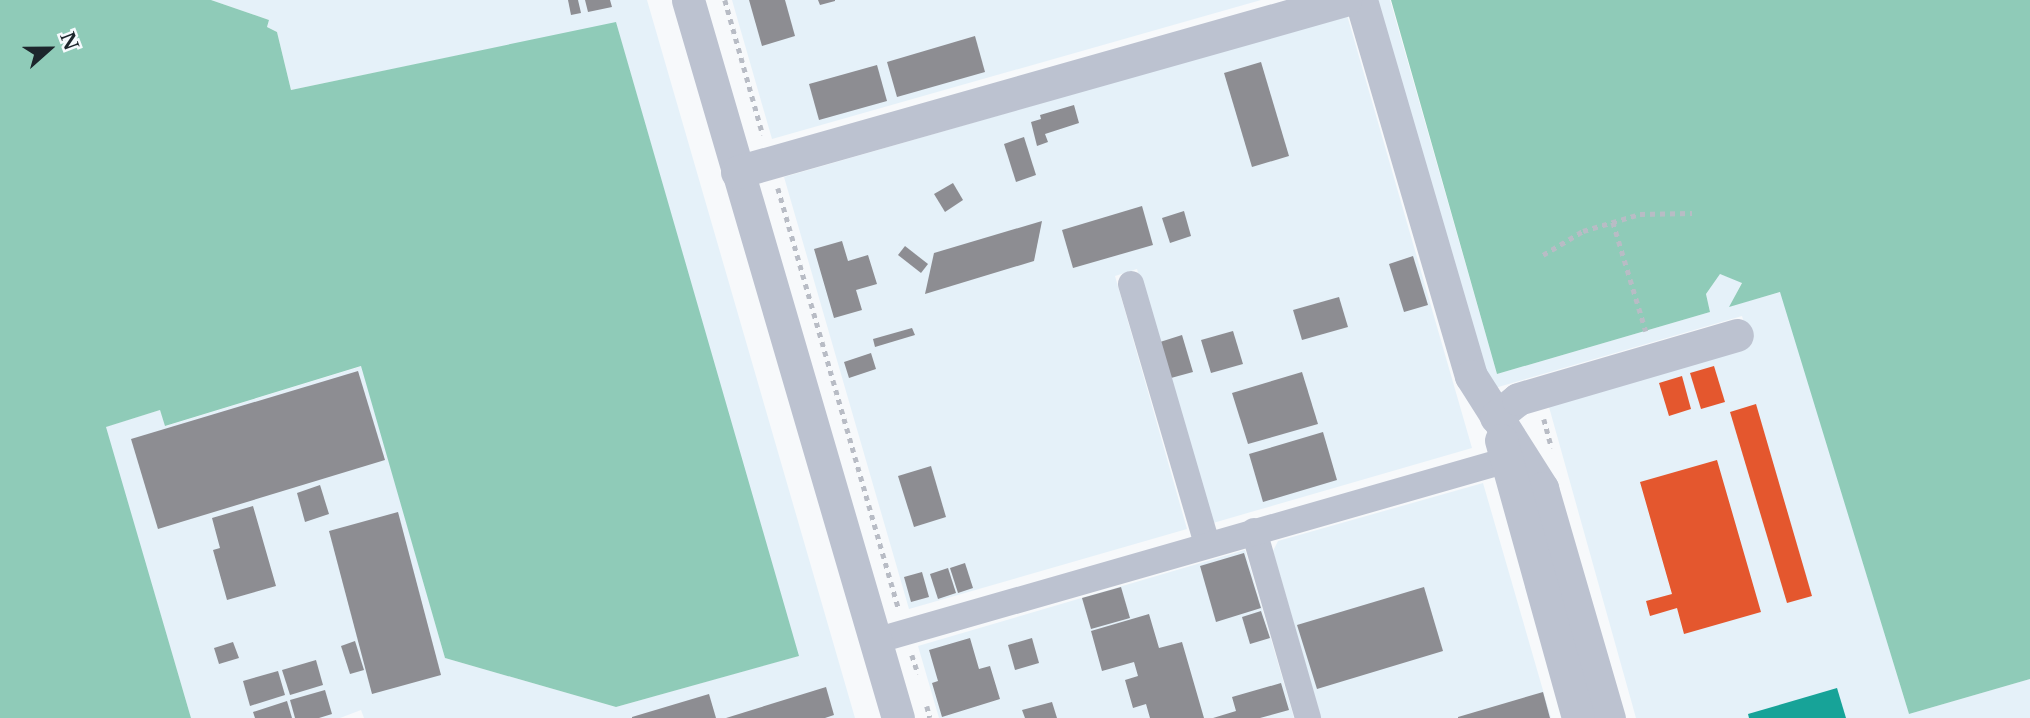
<!DOCTYPE html>
<style>
body{margin:0}
#map{position:relative;width:2030px;height:718px;overflow:hidden;background:#f7f9fb;font-family:"Libre Baskerville",serif}
div>[style]{position:absolute}
[style*='--x']{left:calc(var(--x)*1px);top:calc(var(--y)*1px);width:calc(var(--w)*1px);rotate:calc(var(--a)*1deg)}
.built>*{inset:0;background:#e5f1f9}
.water>*{inset:0;background:#8fcbb8}
.shops>*{inset:0;background:#e4572e}
.public>*{inset:0;background:#17a398}
.industry>*{inset:0;background:#8d8d92}
.path>*{height:4.5px;margin-top:-2.25px;transform-origin:0;background:repeating-linear-gradient(90deg,#b8bcc5 0 5px,transparent 0 10px)}
.minor>*{height:26px;margin:-13px;padding:0 13px;transform-origin:13px;border-radius:13px;background:#bcc2d0}
.tertiary>*{height:33px;margin:-16.5px;padding:0 16.5px;transform-origin:16.5px;border-radius:16.5px;background:#bcc2d0}
span{translate:-50% -50%;white-space:nowrap;text-align:center;line-height:1.15;-webkit-text-stroke:7px #f5fafd;paint-order:stroke}
.north{position:absolute;left:14px;top:14px;width:70px;height:70px;-webkit-text-stroke:5px #f5fafd;paint-order:stroke;rotate:69deg;font-size:19px;font-weight:700;line-height:28px;text-align:center;color:#1d262c}
.north::after{content:'';display:block;margin:auto;width:24px;height:32px;background:#1d262c;clip-path:polygon(50% 0,100% 100%,50% 72%,0 100%)}
</style>
<div id="map">
<div class="built">
<i style="clip-path:polygon(211px 0,647px 0,855px 718px,364px 718px,361px 710px,340px 718px,191px 718px,105px 427px,160px 410px,166px 426px,362px 366px,445px 658px,616px 707px,798px 656px,616px 23px,291px 90px,277px 32px,267px 27px,269px 20px)"></i>
<i style="clip-path:polygon(732px 0,1261px 0,772px 139px)"></i>
<i style="clip-path:polygon(1375px 0,1390px 0,1497px 374px,1710px 312px,1706px 294px,1720px 274px,1742px 282px,1730px 306px,1781px 292px,1909px 714px,2030px 679px,2030px 718px,1636px 718px,1549px 407px,1751px 346px,1742px 316px,1488px 390px)"></i>
<i style="clip-path:polygon(1347px 15px,1472px 448px,1213px 523px,1137px 269px,1115px 276px,1187px 529px,909px 609px,784px 177px)"></i>
<i style="clip-path:polygon(1483px 483px,1551px 718px,1321px 718px,1273px 551px,1278px 541px)"></i>
<i style="clip-path:polygon(1245px 550px,1294px 718px,939px 718px,918px 646px)"></i>
</div>
<div class="water">
<i style="clip-path:polygon(0 0,211px 0,269px 20px,267px 27px,277px 32px,291px 90px,616px 22px,799px 656px,616px 707px,445px 658px,361px 366px,165px 426px,160px 410px,106px 427px,191px 718px,0 718px)"></i>
<i style="clip-path:polygon(1391px 0,2030px 0,2030px 679px,1909px 714px,1780px 292px,1729px 307px,1742px 283px,1720px 274px,1706px 294px,1710px 312px,1497px 374px)"></i>
</div>
<div class="shops">
<i style="clip-path:polygon(1714px 366px,1725px 402px,1701px 409px,1690px 373px)"></i>
<i style="clip-path:polygon(1682px 376px,1691px 409px,1669px 416px,1659px 383px)"></i>
<i style="clip-path:polygon(1756px 404px,1812px 596px,1787px 603px,1730px 412px)"></i>
<i style="clip-path:polygon(1717px 460px,1761px 612px,1684px 634px,1677px 608px,1650px 616px,1646px 601px,1672px 594px,1640px 482px)"></i>
</div>
<div class="public">
<i style="clip-path:polygon(1837px 688px,1846px 718px,1749px 718px,1748px 714px)"></i>
</div>
<div class="industry">
<i style="clip-path:polygon(568px 0,578px 0,581px 13px,571px 15px)"></i>
<i style="clip-path:polygon(585px 0,610px 0,612px 7px,588px 12px)"></i>
<i style="clip-path:polygon(749px 0,785px 0,795px 36px,762px 46px)"></i>
<i style="clip-path:polygon(818px 0,835px 0,835px 1px,820px 5px)"></i>
<i style="clip-path:polygon(975px 36px,985px 72px,897px 97px,887px 62px)"></i>
<i style="clip-path:polygon(1261px 62px,1289px 156px,1252px 167px,1224px 73px)"></i>
<i style="clip-path:polygon(877px 65px,887px 101px,819px 120px,809px 84px)"></i>
<i style="clip-path:polygon(1074px 105px,1079px 123px,1045px 134px,1048px 142px,1037px 146px,1031px 122px,1041px 119px,1040px 115px)"></i>
<i style="clip-path:polygon(1024px 137px,1036px 175px,1016px 182px,1004px 144px)"></i>
<i style="clip-path:polygon(953px 183px,963px 200px,945px 212px,934px 194px)"></i>
<i style="clip-path:polygon(1142px 206px,1153px 245px,1073px 268px,1062px 230px)"></i>
<i style="clip-path:polygon(1184px 211px,1191px 236px,1170px 243px,1162px 218px)"></i>
<i style="clip-path:polygon(1042px 221px,1034px 261px,925px 294px,934px 253px)"></i>
<i style="clip-path:polygon(842px 241px,848px 261px,868px 255px,877px 284px,856px 290px,862px 310px,834px 318px,814px 249px)"></i>
<i style="clip-path:polygon(905px 246px,928px 264px,921px 273px,898px 255px)"></i>
<i style="clip-path:polygon(1413px 256px,1428px 305px,1404px 312px,1389px 264px)"></i>
<i style="clip-path:polygon(1339px 297px,1348px 327px,1302px 340px,1293px 310px)"></i>
<i style="clip-path:polygon(912px 328px,915px 335px,875px 347px,873px 339px)"></i>
<i style="clip-path:polygon(1233px 331px,1243px 364px,1211px 373px,1201px 340px)"></i>
<i style="clip-path:polygon(1182px 335px,1193px 372px,1171px 378px,1160px 342px)"></i>
<i style="clip-path:polygon(871px 353px,876px 369px,849px 378px,844px 362px)"></i>
<i style="clip-path:polygon(358px 371px,385px 460px,158px 529px,131px 439px)"></i>
<i style="clip-path:polygon(1302px 372px,1318px 424px,1248px 444px,1232px 393px)"></i>
<i style="clip-path:polygon(1323px 432px,1337px 480px,1263px 502px,1249px 454px)"></i>
<i style="clip-path:polygon(931px 466px,946px 517px,914px 527px,898px 476px)"></i>
<i style="clip-path:polygon(320px 485px,329px 514px,305px 522px,297px 493px)"></i>
<i style="clip-path:polygon(253px 506px,276px 586px,227px 600px,213px 550px,220px 548px,212px 518px)"></i>
<i style="clip-path:polygon(398px 512px,441px 675px,372px 694px,329px 531px)"></i>
<i style="clip-path:polygon(1244px 553px,1261px 608px,1216px 622px,1200px 566px)"></i>
<i style="clip-path:polygon(965px 563px,973px 588px,958px 593px,950px 568px)"></i>
<i style="clip-path:polygon(948px 568px,956px 593px,938px 599px,930px 574px)"></i>
<i style="clip-path:polygon(922px 572px,929px 597px,911px 602px,904px 577px)"></i>
<i style="clip-path:polygon(1121px 587px,1130px 618px,1091px 629px,1082px 598px)"></i>
<i style="clip-path:polygon(1424px 587px,1443px 651px,1317px 689px,1297px 625px)"></i>
<i style="clip-path:polygon(1261px 611px,1270px 638px,1250px 644px,1242px 617px)"></i>
<i style="clip-path:polygon(1149px 614px,1159px 648px,1182px 642px,1204px 718px,1150px 718px,1146px 704px,1133px 708px,1125px 680px,1138px 676px,1134px 662px,1102px 671px,1091px 631px)"></i>
<i style="clip-path:polygon(970px 638px,979px 669px,990px 666px,1000px 699px,942px 717px,932px 683px,938px 681px,929px 650px)"></i>
<i style="clip-path:polygon(1032px 638px,1039px 663px,1015px 670px,1008px 645px)"></i>
<i style="clip-path:polygon(355px 641px,364px 670px,350px 674px,341px 646px)"></i>
<i style="clip-path:polygon(233px 642px,239px 658px,219px 664px,214px 648px)"></i>
<i style="clip-path:polygon(316px 660px,323px 685px,290px 695px,282px 670px)"></i>
<i style="clip-path:polygon(278px 671px,285px 695px,250px 706px,243px 681px)"></i>
<i style="clip-path:polygon(1281px 683px,1289px 710px,1260px 718px,1213px 718px,1236px 711px,1232px 697px)"></i>
<i style="clip-path:polygon(826px 687px,834px 715px,825px 718px,726px 718px)"></i>
<i style="clip-path:polygon(325px 690px,332px 714px,319px 718px,295px 718px,290px 700px)"></i>
<i style="clip-path:polygon(1543px 692px,1550px 718px,1458px 718px,1458px 717px)"></i>
<i style="clip-path:polygon(709px 694px,716px 718px,632px 718px,632px 717px)"></i>
<i style="clip-path:polygon(287px 701px,292px 718px,255px 718px,253px 712px)"></i>
<i style="clip-path:polygon(1052px 702px,1057px 718px,1025px 718px,1022px 710px)"></i>
</div>
<div class="path">
<i style="--x:725;--y:0;--w:140;--a:74.3"></i>
<i style="--x:778;--y:188;--w:439;--a:74"></i>
<i style="--x:1613;--y:222;--w:114;--a:73.2"></i>
<i style="--x:1543;--y:255;--w:47;--a:-31"></i>
<i style="--x:1583;--y:231;--w:59;--a:-16.6"></i>
<i style="--x:1640;--y:214;--w:52;--a:-1.1"></i>
<i style="--x:1544;--y:419;--w:30;--a:75"></i>
<i style="--x:912;--y:655;--w:20;--a:72"></i>
<i style="--x:927;--y:706;--w:12;--a:76"></i>
</div>
<div class="minor">
<i style="--x:1131;--y:284;--w:271;--a:73.7"></i>
<i style="--x:1254;--y:531;--w:195;--a:73.9"></i>
<i style="--x:875;--y:641;--w:654;--a:-15.97"></i>
</div>
<div class="tertiary">
<i style="--x:688;--y:0;--w:748;--a:73.7"></i>
<i style="--x:1361;--y:0;--w:392;--a:73.7"></i>
<i style="--x:1471;--y:376;--w:133;--a:57.6"></i>
<i style="--x:1542;--y:488;--w:240;--a:73.8"></i>
<i style="--x:737;--y:172;--w:632;--a:-15.8"></i>
<i style="--x:1496;--y:417;--w:28;--a:-39"></i>
<i style="--x:1518;--y:399;--w:228;--a:-16.3"></i>
<i style="--x:1501;--y:440;--w:288;--a:74.5"></i>
</div>
<div class="north">N</div>
</div>
